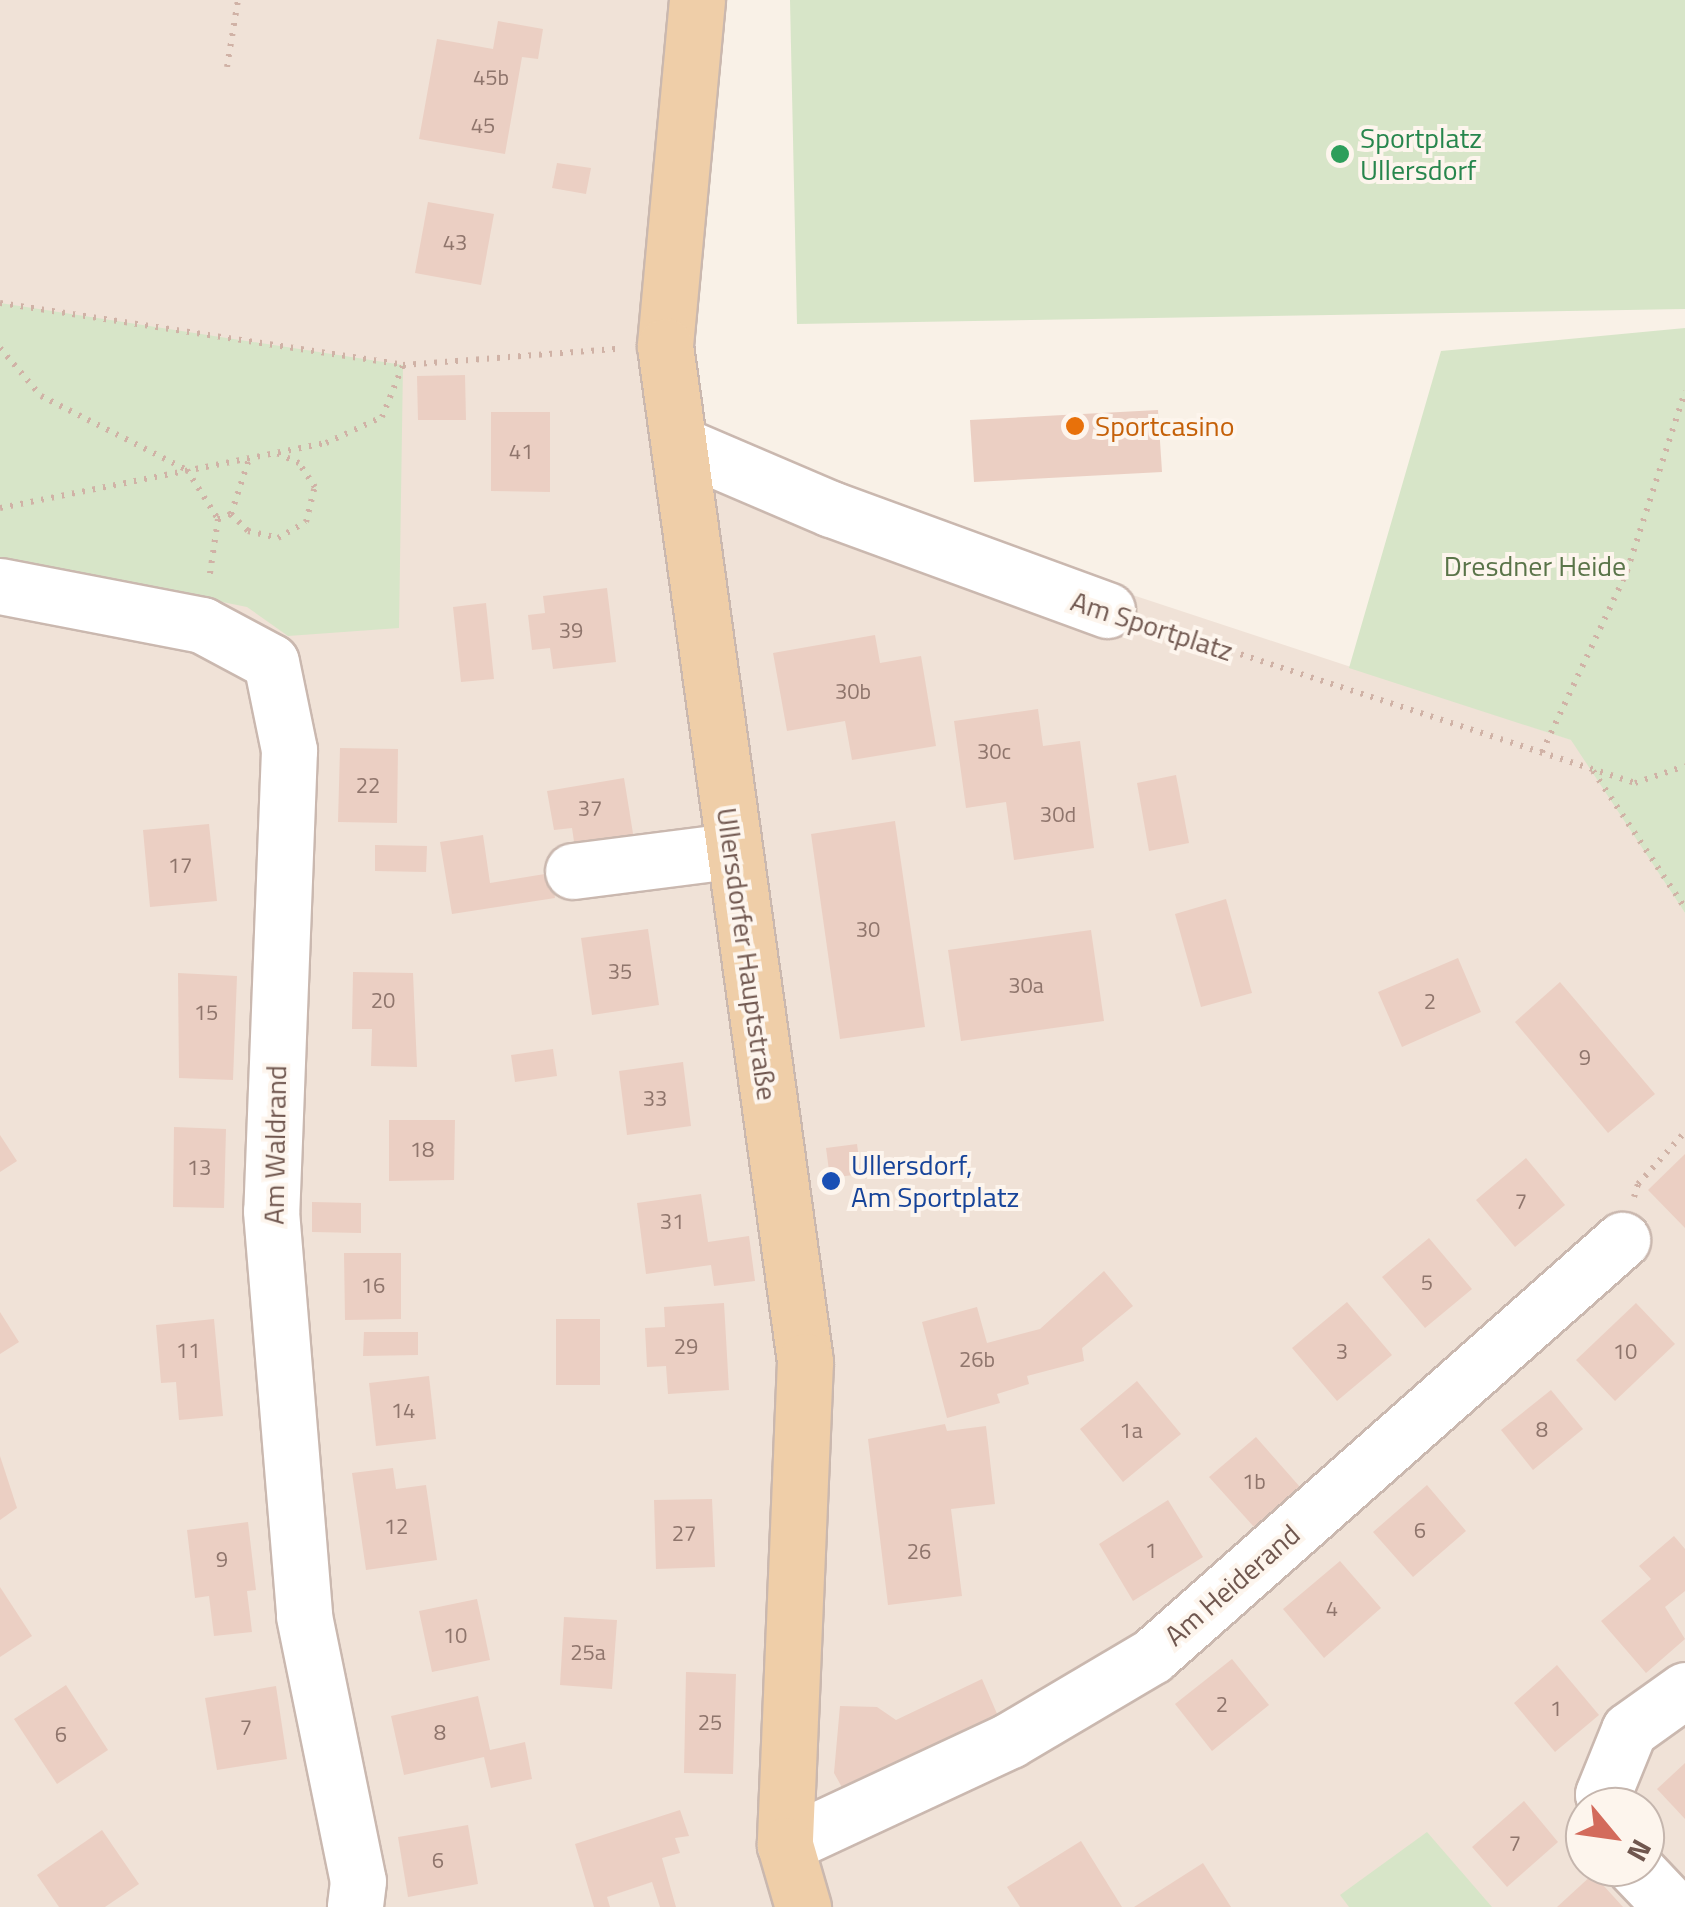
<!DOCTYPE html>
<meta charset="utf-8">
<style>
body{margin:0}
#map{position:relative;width:1685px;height:1907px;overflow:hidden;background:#f9f1e7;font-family:"Titillium Web",sans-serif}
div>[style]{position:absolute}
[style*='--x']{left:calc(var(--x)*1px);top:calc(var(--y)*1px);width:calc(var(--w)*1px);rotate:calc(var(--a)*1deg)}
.residential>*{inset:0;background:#f0e2d7}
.green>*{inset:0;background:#d7e5c8}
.building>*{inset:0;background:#ebcfc3}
.path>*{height:6px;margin-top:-3px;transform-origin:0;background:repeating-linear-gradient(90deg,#d0b2a6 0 2.5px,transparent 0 10.5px)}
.roads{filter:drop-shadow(2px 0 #cab8af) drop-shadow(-2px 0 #cab8af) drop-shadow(0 2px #cab8af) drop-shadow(0 -2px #cab8af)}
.minor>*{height:55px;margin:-27.5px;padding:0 27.5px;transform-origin:27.5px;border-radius:27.5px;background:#fff}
.major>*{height:55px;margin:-27.5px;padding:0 27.5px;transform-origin:27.5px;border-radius:27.5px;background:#efcea8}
.dots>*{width:28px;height:28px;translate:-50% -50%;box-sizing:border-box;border:5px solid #fdf5ed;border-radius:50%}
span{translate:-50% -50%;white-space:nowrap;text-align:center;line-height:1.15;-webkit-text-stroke:8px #fdf5ed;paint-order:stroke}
.number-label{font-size:22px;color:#8f756c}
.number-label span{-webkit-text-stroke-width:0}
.leisure-label{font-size:28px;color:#27864d}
.left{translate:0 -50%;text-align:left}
.food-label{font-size:28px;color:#c56008}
.park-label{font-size:28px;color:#5a7449}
.street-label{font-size:28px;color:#70574f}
.transit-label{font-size:28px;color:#164399}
.north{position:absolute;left:1565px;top:1787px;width:100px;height:100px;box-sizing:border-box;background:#fdf5ed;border:2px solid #c5b6ae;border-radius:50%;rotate:119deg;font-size:28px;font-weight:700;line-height:40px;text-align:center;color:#70574f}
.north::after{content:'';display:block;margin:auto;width:35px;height:45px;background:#d36b5c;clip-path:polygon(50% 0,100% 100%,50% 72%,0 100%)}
</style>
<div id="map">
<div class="residential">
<i style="clip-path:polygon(evenodd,0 0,697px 0,665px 346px,712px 456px,1572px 740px,1685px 913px,1685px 1907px,0 1907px,0 0,1585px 1807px,1645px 1807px,1645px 1867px,1585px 1867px,1585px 1807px)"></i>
</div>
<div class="green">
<i style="clip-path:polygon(790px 0,1685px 0,1685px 309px,797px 324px)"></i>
<i style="clip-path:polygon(0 303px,403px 365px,399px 628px,288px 636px,247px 607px,0 557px)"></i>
<i style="clip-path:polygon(1685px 328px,1685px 913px,1571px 740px,1349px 668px,1441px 351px)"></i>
<i style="clip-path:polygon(1427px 1832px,1492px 1907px,1349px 1907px,1340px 1895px)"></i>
</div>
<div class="building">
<i style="clip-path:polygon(498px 21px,543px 29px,538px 59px,522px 57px,505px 154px,419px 139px,437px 39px,493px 49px)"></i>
<i style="clip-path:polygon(557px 163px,591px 168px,586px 194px,552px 188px)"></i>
<i style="clip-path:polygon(428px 202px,494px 214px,481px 285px,415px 273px)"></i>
<i style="clip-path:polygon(465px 375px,466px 420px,418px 420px,417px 376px)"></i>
<i style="clip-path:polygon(1158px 410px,1162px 472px,974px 482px,970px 420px)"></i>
<i style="clip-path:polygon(491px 412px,550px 412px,550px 492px,491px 491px)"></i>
<i style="clip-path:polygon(607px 588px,616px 662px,553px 669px,550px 648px,532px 650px,528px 615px,545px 613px,543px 596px)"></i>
<i style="clip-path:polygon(486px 603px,494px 679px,461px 682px,453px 607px)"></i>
<i style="clip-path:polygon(875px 635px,880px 663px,921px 656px,936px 746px,852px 760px,845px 721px,787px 731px,773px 653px)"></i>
<i style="clip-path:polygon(1038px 709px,1043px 746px,1080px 741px,1094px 848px,1014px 860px,1006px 802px,966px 808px,954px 721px)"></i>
<i style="clip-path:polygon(340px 748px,398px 749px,397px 823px,338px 822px)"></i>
<i style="clip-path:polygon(1176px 775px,1189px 843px,1149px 851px,1137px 783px)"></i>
<i style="clip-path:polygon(624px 778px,636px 852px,577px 862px,572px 828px,554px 830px,547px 791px)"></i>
<i style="clip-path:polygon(895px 821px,925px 1027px,840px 1039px,811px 834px)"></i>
<i style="clip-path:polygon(209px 824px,217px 901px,150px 907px,143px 830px)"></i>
<i style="clip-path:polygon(483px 835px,490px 883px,551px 873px,555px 898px,452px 914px,440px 842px)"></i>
<i style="clip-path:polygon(375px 845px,427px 846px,426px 872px,375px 871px)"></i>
<i style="clip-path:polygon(1226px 899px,1252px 993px,1201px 1007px,1175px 914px)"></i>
<i style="clip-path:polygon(648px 929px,659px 1005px,592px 1015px,581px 938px)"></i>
<i style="clip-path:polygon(1091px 930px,1104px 1021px,961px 1041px,948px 950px)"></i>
<i style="clip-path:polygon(1458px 958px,1481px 1012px,1402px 1047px,1378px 992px)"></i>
<i style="clip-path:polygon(353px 972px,413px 973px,417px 1067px,371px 1066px,372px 1029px,352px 1029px)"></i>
<i style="clip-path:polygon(178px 973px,237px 976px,233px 1080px,179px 1078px)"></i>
<i style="clip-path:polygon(1560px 982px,1655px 1094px,1608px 1133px,1515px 1022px)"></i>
<i style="clip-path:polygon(553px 1049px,557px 1076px,515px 1082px,511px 1055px)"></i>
<i style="clip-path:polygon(683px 1062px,691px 1126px,627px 1135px,619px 1071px)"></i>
<i style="clip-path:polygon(389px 1120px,455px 1120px,454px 1180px,389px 1181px)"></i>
<i style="clip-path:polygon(174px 1127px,226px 1129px,224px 1208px,173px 1207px)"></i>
<i style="clip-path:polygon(0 1135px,17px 1161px,0 1172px)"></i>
<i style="clip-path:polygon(857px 1144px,861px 1174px,830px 1178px,826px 1148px)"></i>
<i style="clip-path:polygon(1685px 1154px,1685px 1228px,1648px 1190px)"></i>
<i style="clip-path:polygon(1526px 1158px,1565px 1205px,1515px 1247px,1476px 1200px)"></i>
<i style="clip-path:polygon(701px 1194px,708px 1242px,749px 1236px,755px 1281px,714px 1286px,711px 1265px,646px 1274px,637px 1203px)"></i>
<i style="clip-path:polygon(312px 1202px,361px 1203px,361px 1233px,312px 1232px)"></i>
<i style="clip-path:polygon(1429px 1238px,1472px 1289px,1425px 1328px,1382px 1277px)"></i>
<i style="clip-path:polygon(344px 1253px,401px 1253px,401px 1319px,345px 1320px)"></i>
<i style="clip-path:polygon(1104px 1271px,1133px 1306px,1082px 1348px,1084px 1361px,1027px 1376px,1029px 1384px,997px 1394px,1000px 1403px,947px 1418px,922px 1322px,977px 1307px,987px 1343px,1040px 1329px)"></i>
<i style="clip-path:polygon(1347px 1302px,1392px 1355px,1337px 1401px,1292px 1348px)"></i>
<i style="clip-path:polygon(724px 1303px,729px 1390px,668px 1394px,666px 1366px,647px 1367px,645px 1328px,665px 1327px,664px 1307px)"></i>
<i style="clip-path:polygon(1636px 1303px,1675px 1344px,1615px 1401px,1576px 1360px)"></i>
<i style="clip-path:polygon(0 1312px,19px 1342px,0 1354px)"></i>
<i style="clip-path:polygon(214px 1319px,223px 1416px,179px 1420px,176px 1382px,161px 1383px,156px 1325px)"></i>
<i style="clip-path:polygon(556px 1319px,600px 1319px,600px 1385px,556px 1385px)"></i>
<i style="clip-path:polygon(364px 1332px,418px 1332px,418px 1355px,363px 1356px)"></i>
<i style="clip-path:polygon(429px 1376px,436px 1439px,376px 1446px,369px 1383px)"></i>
<i style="clip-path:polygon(1137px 1381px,1181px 1434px,1123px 1482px,1080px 1429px)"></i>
<i style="clip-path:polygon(1551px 1390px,1583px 1429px,1533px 1470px,1501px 1430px)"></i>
<i style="clip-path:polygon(945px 1424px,947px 1431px,986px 1426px,995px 1504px,951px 1509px,962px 1596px,888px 1605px,868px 1439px)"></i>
<i style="clip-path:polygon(1256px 1437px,1300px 1487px,1254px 1527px,1209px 1477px)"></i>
<i style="clip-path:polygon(0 1456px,17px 1508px,0 1520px)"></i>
<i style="clip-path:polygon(393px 1468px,396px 1489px,426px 1485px,437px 1560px,366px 1570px,352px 1473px)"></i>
<i style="clip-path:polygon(1427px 1485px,1466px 1531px,1413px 1577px,1373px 1532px)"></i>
<i style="clip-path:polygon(712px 1499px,715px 1567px,656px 1569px,654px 1500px)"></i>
<i style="clip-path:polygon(1168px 1500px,1203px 1557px,1133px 1601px,1099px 1544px)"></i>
<i style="clip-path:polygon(248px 1522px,256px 1590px,247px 1591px,252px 1632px,214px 1636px,209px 1596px,195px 1598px,187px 1530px)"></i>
<i style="clip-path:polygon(1674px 1536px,1685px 1549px,1685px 1591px,1665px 1607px,1685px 1639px,1646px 1673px,1601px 1621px,1651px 1579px,1639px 1566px)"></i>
<i style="clip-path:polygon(1340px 1561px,1381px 1608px,1324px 1658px,1283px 1609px)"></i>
<i style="clip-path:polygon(0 1587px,32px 1636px,0 1657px)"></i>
<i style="clip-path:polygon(477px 1599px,490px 1660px,432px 1672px,419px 1611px)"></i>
<i style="clip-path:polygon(564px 1617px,617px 1620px,612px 1689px,560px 1685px)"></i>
<i style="clip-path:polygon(1232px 1659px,1269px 1705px,1212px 1751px,1175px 1704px)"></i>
<i style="clip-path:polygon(1557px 1665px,1599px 1715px,1555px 1752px,1514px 1703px)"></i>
<i style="clip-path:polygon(686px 1672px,736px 1674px,733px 1774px,684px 1773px)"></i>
<i style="clip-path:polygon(982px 1679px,998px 1716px,844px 1791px,834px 1773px,840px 1706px,877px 1707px,896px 1720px)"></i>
<i style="clip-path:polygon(66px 1685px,108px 1750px,57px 1784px,14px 1719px)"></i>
<i style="clip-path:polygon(276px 1686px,287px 1759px,217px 1770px,205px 1698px)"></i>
<i style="clip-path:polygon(478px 1696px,490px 1750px,525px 1742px,532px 1779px,491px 1788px,484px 1757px,404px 1775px,391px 1716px)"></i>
<i style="clip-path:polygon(1685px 1763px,1685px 1819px,1657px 1789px)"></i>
<i style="clip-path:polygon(1524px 1801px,1558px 1842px,1507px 1887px,1472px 1847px)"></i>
<i style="clip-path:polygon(680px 1810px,689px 1836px,675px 1838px,680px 1853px,662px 1858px,676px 1907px,660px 1907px,652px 1882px,607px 1897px,610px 1907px,594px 1907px,575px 1844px)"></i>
<i style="clip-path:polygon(468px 1825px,478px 1884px,408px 1897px,398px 1837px)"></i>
<i style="clip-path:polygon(102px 1830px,139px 1884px,105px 1907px,59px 1907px,37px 1875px)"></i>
<i style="clip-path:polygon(1081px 1841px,1122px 1907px,1020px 1907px,1007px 1887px)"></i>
<i style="clip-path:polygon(1203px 1863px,1231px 1907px,1134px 1907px)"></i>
<i style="clip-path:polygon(1593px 1874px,1623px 1907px,1557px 1907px)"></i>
</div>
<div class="path">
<i style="--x:227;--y:67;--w:68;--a:-80.7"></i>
<i style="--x:0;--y:303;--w:408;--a:8.7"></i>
<i style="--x:403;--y:365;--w:216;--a:-4.3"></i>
<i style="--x:0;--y:348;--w:63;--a:49.5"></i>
<i style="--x:41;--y:396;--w:164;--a:26.9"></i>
<i style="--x:187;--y:470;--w:58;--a:57.7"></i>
<i style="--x:218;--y:519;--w:62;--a:98.4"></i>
<i style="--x:0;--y:508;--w:332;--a:-11.3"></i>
<i style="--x:326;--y:443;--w:62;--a:-24.9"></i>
<i style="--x:382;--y:417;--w:56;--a:-68"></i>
<i style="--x:231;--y:514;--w:24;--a:45"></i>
<i style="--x:248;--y:531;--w:31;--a:13"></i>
<i style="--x:278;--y:538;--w:32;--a:-30"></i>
<i style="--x:306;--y:522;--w:36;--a:-76"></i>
<i style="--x:315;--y:487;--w:29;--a:-124"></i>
<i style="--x:299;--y:463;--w:24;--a:-156"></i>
<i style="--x:218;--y:519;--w:14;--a:-21"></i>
<i style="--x:231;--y:514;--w:58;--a:-71.9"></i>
<i style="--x:1151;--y:625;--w:509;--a:18.08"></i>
<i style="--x:1635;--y:783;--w:53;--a:-18.8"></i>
<i style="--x:1542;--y:752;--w:200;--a:-64.8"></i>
<i style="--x:1627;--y:571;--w:189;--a:-72.1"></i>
<i style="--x:1593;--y:771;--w:165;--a:56.1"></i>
<i style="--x:1634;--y:1197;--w:14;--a:-73"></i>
<i style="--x:1638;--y:1184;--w:70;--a:-47.9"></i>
</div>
<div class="roads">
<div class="minor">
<i style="--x:679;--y:444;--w:165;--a:23.2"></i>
<i style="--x:831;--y:509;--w:294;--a:20.1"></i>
<i style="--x:0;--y:586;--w:206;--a:10.9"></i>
<i style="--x:202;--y:625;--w:78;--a:28.2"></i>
<i style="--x:271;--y:662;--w:90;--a:78.4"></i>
<i style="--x:289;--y:750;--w:461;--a:92.2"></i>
<i style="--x:271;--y:1211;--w:406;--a:85.3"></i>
<i style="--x:304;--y:1616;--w:270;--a:78.5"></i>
<i style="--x:358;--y:1881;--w:26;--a:97"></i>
<i style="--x:573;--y:871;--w:158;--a:-7.3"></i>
<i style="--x:1609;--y:1807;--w:14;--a:-115"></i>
<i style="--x:1603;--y:1794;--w:69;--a:-67.9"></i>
<i style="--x:1629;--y:1730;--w:69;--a:-35.5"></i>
<i style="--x:785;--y:1845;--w:248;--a:-25"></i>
<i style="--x:1010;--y:1740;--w:165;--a:-30.6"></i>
<i style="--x:1152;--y:1656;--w:628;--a:-41.51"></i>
<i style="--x:1634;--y:1867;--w:55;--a:46.5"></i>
</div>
<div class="major">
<i style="--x:697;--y:0;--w:347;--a:95.3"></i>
<i style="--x:665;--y:346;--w:1025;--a:82.15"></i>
<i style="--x:805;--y:1361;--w:484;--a:92.4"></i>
<i style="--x:785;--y:1845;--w:65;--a:73.8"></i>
</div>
</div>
<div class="dots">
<i style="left:1340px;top:154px;background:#2e9e5b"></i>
<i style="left:1075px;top:426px;background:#e8710a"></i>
<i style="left:831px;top:1181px;background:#1a4fb4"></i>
</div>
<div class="number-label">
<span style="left:491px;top:78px">45b</span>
<span style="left:483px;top:126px">45</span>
<span style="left:455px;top:243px">43</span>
<span style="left:521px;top:452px">41</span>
<span style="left:571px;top:631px">39</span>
<span style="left:853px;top:692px">30b</span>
<span style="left:994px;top:752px">30c</span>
<span style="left:368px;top:786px">22</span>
<span style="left:590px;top:809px">37</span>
<span style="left:1058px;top:815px">30d</span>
<span style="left:180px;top:866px">17</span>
<span style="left:868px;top:930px">30</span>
<span style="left:620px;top:972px">35</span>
<span style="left:1026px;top:986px">30a</span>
<span style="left:383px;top:1001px">20</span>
<span style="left:1430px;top:1002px">2</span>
<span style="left:206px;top:1013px">15</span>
<span style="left:1585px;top:1058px">9</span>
<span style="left:655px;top:1099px">33</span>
<span style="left:422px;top:1150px">18</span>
<span style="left:199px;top:1168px">13</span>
<span style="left:1521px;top:1202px">7</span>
<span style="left:672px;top:1222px">31</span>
<span style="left:1427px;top:1283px">5</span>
<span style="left:373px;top:1286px">16</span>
<span style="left:686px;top:1347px">29</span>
<span style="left:188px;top:1351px">11</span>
<span style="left:1342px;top:1352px">3</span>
<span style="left:1625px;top:1352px">10</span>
<span style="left:977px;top:1360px">26b</span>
<span style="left:403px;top:1411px">14</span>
<span style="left:1542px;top:1430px">8</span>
<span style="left:1131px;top:1431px">1a</span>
<span style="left:1254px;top:1482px">1b</span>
<span style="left:396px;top:1527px">12</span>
<span style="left:1420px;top:1531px">6</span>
<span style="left:684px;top:1534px">27</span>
<span style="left:1151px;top:1551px">1</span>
<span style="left:919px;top:1552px">26</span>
<span style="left:222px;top:1560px">9</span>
<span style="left:1332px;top:1609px">4</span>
<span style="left:455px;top:1636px">10</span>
<span style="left:588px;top:1653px">25a</span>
<span style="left:1222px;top:1705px">2</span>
<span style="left:1556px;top:1709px">1</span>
<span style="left:710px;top:1723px">25</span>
<span style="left:246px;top:1728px">7</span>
<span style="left:440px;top:1733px">8</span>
<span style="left:61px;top:1735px">6</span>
<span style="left:1515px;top:1844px">7</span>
<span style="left:438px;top:1861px">6</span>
</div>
<div class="leisure-label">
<span class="left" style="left:1360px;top:154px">Sportplatz<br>Ullersdorf</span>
</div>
<div class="food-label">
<span class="left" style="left:1095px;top:426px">Sportcasino</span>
</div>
<div class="park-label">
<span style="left:1535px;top:566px">Dresdner Heide</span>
</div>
<div class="street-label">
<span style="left:1152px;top:626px;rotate:18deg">Am Sportplatz</span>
<span style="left:747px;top:954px;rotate:82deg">Ullersdorfer Hauptstraße</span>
<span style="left:275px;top:1145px;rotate:-89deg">Am Waldrand</span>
<span style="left:1232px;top:1585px;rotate:-41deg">Am Heiderand</span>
</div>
<div class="transit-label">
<span class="left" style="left:851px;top:1181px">Ullersdorf,<br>Am Sportplatz</span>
</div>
<div class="north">N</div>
</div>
